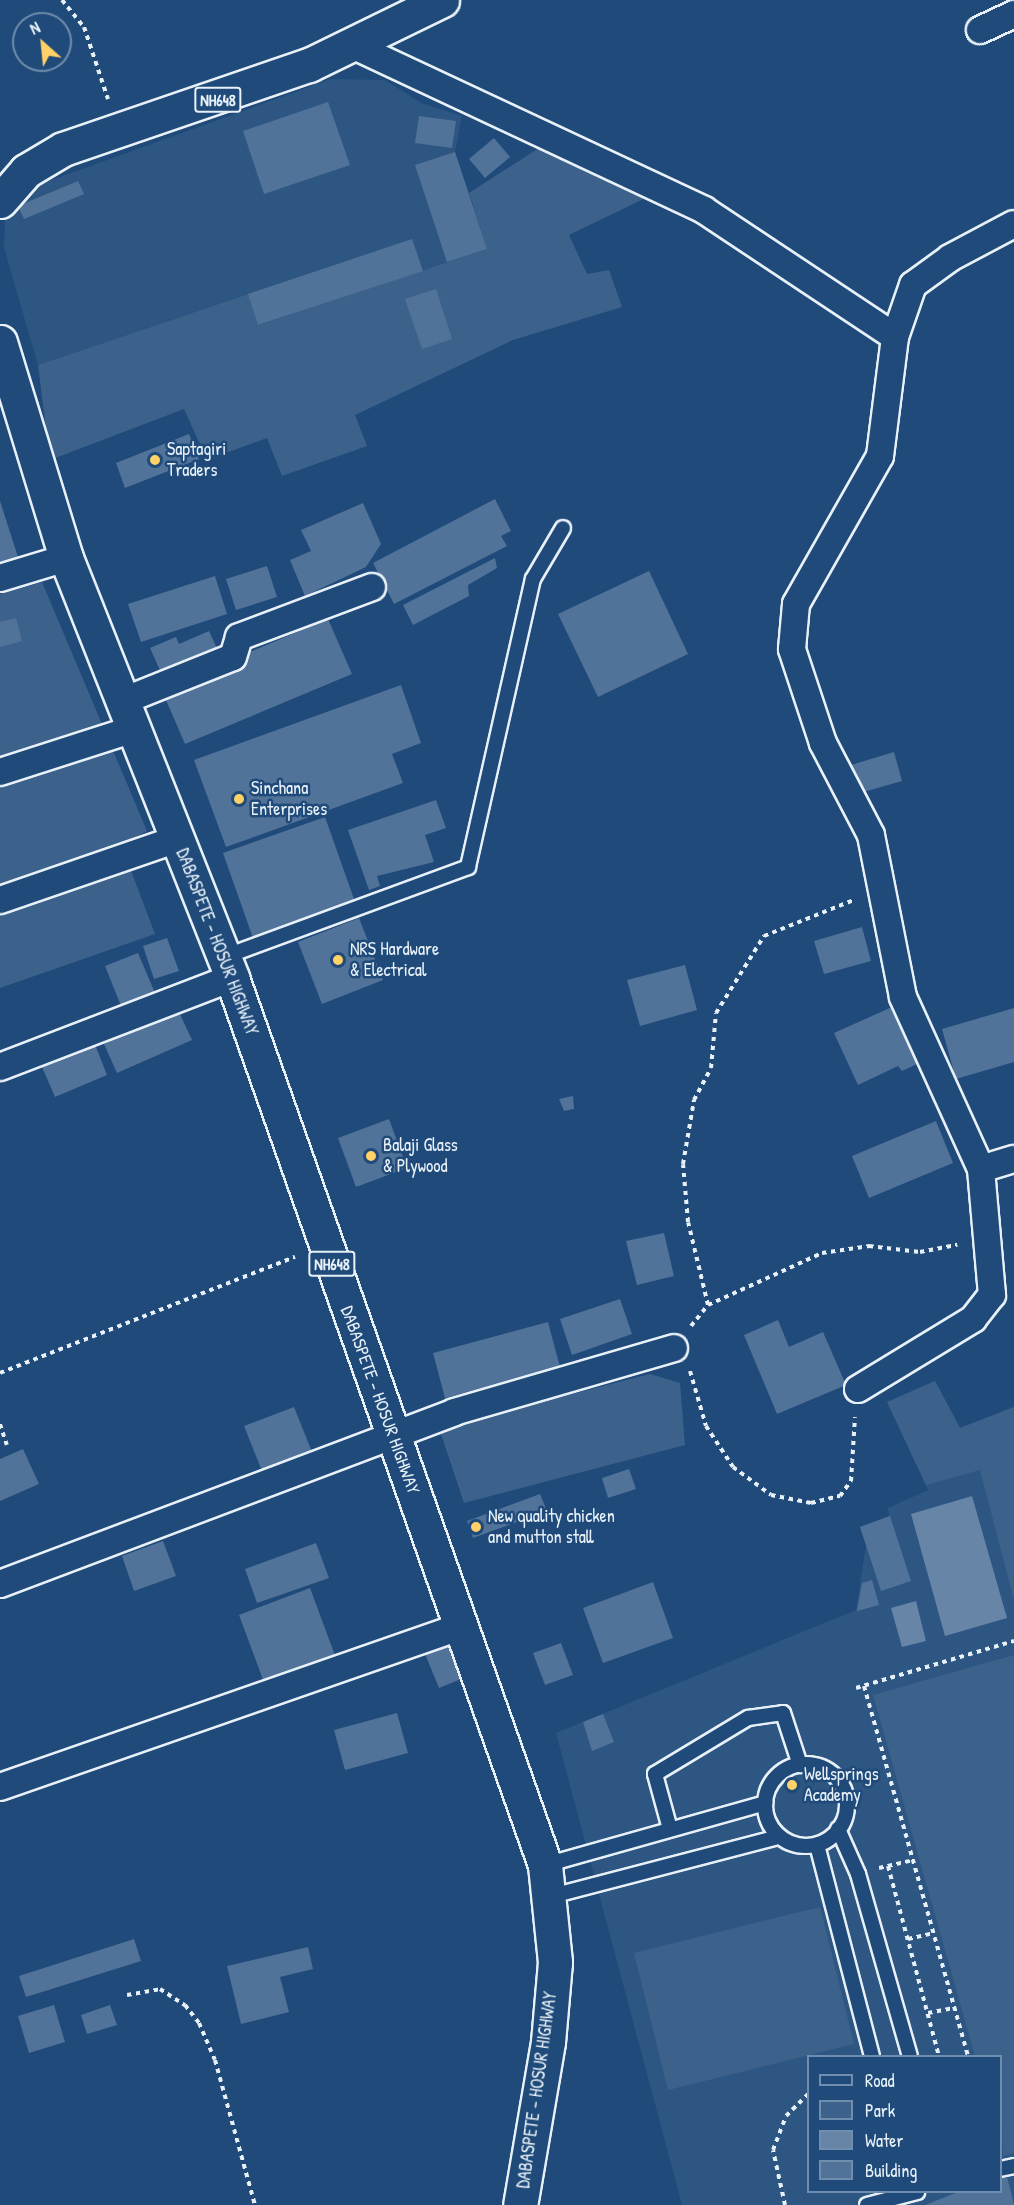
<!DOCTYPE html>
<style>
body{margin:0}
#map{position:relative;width:1014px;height:2205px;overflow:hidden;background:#1f4a7a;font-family:"Patrick Hand",sans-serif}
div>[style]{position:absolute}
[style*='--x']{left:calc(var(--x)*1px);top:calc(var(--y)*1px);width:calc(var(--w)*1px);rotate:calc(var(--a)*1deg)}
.built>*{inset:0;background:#2e5683}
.green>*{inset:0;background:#3c628c}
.water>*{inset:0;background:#6685a7}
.building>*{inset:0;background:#517399}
.path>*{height:4px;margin-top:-2px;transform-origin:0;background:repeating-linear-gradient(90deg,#e8f1f8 0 4.5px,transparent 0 9px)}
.roads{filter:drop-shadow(2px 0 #e8f1f8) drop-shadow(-2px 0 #e8f1f8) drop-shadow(0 2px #e8f1f8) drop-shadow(0 -2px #e8f1f8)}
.service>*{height:14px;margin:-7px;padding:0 7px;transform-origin:7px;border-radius:7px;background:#1f4a7a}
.service>.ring{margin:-7px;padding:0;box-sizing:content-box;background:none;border:14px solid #1f4a7a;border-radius:50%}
.minor>*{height:26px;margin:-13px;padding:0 13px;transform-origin:13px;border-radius:13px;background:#1f4a7a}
.trunk>*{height:33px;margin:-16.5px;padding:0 16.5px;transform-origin:16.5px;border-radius:16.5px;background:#1f4a7a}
.dots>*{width:16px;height:16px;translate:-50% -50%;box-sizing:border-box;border:3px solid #1f4a7a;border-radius:50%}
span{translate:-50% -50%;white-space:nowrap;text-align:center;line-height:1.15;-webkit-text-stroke:5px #1f4a7a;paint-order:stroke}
.shield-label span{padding:2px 4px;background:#1f4a7a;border:2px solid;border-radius:4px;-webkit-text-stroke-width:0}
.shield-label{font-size:16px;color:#e8f1f8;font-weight:700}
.poi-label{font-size:18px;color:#e8f1f8}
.left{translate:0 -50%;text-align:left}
.street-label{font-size:18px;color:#e8f1f8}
.legend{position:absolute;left:807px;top:2055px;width:195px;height:138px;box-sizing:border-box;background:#1f4a7a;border:2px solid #6f8dac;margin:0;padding:8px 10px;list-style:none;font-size:18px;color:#e8f1f8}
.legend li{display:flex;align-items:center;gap:12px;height:30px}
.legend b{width:30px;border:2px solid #6f8dac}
.north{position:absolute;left:12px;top:12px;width:60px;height:60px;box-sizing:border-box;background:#1f4a7a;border:2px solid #6f8dac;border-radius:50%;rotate:333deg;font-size:16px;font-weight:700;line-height:24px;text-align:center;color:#e8f1f8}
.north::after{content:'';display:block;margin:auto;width:21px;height:27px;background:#ffd166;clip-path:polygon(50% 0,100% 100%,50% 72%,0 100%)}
</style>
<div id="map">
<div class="built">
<i style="clip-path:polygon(331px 79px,385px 80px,421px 103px,462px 116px,455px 152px,487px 249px,258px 325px,247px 294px,38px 365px,4px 248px,5px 215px,27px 189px)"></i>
<i style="clip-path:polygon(evenodd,935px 1381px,960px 1428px,1014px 1407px,1014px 2205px,682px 2205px,556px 1733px,856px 1610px,866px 1545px,860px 1527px,889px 1516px,888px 1508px,928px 1490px,887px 1402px,935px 1381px,808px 2056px,1000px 2056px,1000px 2192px,808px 2192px,808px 2056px)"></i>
</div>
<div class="green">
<i style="clip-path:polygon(542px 146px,656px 193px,569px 235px,587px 274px,609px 270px,622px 307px,513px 340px,355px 415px,367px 446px,282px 476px,267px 438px,207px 460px,184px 409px,50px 460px,38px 365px,248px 294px,259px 325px,487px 249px,469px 193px)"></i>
<i style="clip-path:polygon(42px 582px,147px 831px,121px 844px,155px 934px,0 988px,0 594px)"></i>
<i style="clip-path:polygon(650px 1374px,680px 1383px,685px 1445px,464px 1503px,439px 1428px)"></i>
<i style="clip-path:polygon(935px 1381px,960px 1428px,1014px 1407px,1014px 1600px,980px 1470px,926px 1485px,887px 1402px)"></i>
<i style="clip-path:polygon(1014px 1655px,1014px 2153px,1003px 2156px,1000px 2056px,975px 2056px,873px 1695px)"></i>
<i style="clip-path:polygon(820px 1907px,854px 2044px,668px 2090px,634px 1953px)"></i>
</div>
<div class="water">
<i style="clip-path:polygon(972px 1496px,1007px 1618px,945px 1636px,911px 1514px)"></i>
<i style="clip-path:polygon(916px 1601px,926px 1641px,902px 1647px,891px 1608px)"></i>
</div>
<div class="building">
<i style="clip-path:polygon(328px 102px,350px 165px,264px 194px,243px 131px)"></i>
<i style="clip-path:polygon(419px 116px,456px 121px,452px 148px,415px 143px)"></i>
<i style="clip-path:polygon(494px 138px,510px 157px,485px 178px,469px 159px)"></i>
<i style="clip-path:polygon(455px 152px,487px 249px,447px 262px,415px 165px)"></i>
<i style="clip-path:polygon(78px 181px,84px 194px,24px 219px,18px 206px)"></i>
<i style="clip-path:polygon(412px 239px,423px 271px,258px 325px,248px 294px)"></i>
<i style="clip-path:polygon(436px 289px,452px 339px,422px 349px,405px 299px)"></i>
<i style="clip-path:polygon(189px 434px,199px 459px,125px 488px,116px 463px)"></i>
<i style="clip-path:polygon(495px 499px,511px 531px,501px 536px,507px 546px,394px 604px,373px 563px)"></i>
<i style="clip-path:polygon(0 501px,18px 557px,0 562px)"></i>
<i style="clip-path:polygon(363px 503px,381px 544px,366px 567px,305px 596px,290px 560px,311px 551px,301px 530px)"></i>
<i style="clip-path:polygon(495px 558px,497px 568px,468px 585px,469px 596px,413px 625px,403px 605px)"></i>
<i style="clip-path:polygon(267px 566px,277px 597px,236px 610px,226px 579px)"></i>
<i style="clip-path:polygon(649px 571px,688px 654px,598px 697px,558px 614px)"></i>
<i style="clip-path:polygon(215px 576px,227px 614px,141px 642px,128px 604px)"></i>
<i style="clip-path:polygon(16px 618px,22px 641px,0 647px,0 622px)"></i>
<i style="clip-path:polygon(328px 619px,352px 674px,185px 744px,166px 700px,243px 667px,238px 657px)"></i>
<i style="clip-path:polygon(209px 631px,219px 653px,163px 677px,150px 648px,176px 637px,179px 644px)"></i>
<i style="clip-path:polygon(401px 685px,421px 743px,392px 754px,403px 783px,226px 847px,194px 760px)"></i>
<i style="clip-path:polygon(894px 752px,902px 781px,860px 793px,851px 765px)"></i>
<i style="clip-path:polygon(436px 800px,446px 828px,425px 835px,434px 862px,377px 876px,380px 886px,369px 890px,348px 830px)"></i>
<i style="clip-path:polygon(325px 817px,355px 902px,253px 938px,223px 853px)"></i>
<i style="clip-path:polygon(359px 918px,383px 980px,322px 1004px,298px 942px)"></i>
<i style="clip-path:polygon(862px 927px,871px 961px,824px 974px,814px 941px)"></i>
<i style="clip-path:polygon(167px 938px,179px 971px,154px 979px,143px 946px)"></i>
<i style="clip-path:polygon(138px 953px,155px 993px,121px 1006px,105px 966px)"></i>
<i style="clip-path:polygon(685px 965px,697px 1010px,640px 1026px,627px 980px)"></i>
<i style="clip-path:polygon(892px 1007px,917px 1064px,902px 1071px,898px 1066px,858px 1085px,834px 1033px)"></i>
<i style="clip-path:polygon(1014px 1008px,1014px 1062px,956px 1079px,942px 1029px)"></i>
<i style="clip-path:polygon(178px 1010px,192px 1040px,117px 1073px,104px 1044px)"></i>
<i style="clip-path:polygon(92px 1037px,107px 1075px,55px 1097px,39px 1060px)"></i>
<i style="clip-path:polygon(573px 1096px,574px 1109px,564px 1111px,559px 1099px)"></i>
<i style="clip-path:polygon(389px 1119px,407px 1168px,356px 1187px,338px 1138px)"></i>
<i style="clip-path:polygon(936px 1121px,953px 1163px,869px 1198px,852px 1156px)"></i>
<i style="clip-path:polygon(664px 1233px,674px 1276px,637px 1285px,626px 1241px)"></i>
<i style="clip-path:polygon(620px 1299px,632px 1334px,572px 1355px,560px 1319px)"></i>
<i style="clip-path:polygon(778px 1320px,789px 1347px,823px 1332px,846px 1385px,777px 1414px,744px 1335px)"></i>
<i style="clip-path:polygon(548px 1322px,560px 1367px,445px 1398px,433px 1353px)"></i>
<i style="clip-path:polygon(294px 1407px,312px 1452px,262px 1471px,244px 1426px)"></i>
<i style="clip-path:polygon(23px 1449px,39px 1484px,0 1501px,0 1459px)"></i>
<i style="clip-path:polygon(629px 1469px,636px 1489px,608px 1498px,602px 1478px)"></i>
<i style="clip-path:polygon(540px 1494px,547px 1511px,473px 1538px,467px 1521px)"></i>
<i style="clip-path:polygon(890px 1516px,911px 1581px,881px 1591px,860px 1527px)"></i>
<i style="clip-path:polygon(163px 1541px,176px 1576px,134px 1591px,122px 1556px)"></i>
<i style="clip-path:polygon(316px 1543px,329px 1578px,257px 1603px,245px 1569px)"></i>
<i style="clip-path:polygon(872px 1580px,879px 1605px,857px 1611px,862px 1583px)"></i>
<i style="clip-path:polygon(653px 1582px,673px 1638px,603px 1663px,583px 1608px)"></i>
<i style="clip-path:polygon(310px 1588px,336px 1658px,265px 1685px,239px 1615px)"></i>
<i style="clip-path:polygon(452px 1643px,466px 1677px,439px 1688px,425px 1654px)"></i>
<i style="clip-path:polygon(561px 1643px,573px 1675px,545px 1685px,533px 1653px)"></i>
<i style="clip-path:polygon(397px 1713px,408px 1753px,345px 1770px,334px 1730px)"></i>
<i style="clip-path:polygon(603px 1714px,614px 1742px,592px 1751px,583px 1722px)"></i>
<i style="clip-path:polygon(134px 1939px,141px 1961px,26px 1997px,19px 1976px)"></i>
<i style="clip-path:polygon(308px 1947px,313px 1969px,280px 1977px,289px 2012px,241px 2024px,227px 1966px)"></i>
<i style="clip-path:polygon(54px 2005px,65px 2042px,29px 2053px,18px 2016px)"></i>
<i style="clip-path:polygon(110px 2005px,117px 2025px,87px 2034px,81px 2015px)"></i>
<i style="clip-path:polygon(1007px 2177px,1014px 2205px,925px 2205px,958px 2192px,1000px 2192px,1000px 2179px)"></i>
</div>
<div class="path">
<i style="--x:62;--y:0;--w:35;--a:51"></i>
<i style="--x:84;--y:27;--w:76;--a:71.6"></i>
<i style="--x:708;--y:1305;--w:85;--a:-103.5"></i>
<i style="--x:688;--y:1222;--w:58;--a:-94.9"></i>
<i style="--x:683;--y:1164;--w:65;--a:-80.2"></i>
<i style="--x:694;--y:1100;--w:36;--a:-62"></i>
<i style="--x:711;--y:1068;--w:55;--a:-84.8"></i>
<i style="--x:716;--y:1013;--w:91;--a:-58.1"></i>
<i style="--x:764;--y:936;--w:97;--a:-21.8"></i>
<i style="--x:691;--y:1326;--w:27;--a:-51"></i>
<i style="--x:708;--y:1305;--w:125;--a:-24.5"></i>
<i style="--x:822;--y:1253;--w:48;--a:-8.5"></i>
<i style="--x:869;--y:1246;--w:51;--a:6.7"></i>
<i style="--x:920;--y:1252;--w:38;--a:-11"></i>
<i style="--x:690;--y:1371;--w:57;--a:73.8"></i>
<i style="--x:706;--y:1426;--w:49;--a:56.6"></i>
<i style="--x:733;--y:1467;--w:47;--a:36.4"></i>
<i style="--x:771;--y:1495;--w:41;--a:11.3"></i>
<i style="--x:811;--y:1503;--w:30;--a:-14"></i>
<i style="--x:840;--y:1496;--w:19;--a:-54"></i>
<i style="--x:851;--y:1481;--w:64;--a:-86.4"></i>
<i style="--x:0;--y:1373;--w:317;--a:-21.5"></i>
<i style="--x:0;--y:1424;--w:22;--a:72"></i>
<i style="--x:864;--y:1686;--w:384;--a:74.3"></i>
<i style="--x:856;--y:1688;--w:165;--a:-16.6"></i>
<i style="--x:888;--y:1866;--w:197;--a:75"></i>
<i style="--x:879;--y:1868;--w:35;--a:-13"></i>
<i style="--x:908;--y:1939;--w:26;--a:-13"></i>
<i style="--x:127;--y:1995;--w:34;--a:-10"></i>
<i style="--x:160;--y:1989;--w:30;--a:33"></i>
<i style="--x:185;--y:2005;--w:23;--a:52"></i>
<i style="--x:199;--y:2023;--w:40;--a:66.6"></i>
<i style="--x:215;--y:2060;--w:150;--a:74.6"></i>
<i style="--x:928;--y:2013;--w:26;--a:-11"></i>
<i style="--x:785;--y:2205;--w:56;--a:-102.3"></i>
<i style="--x:773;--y:2150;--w:36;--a:-69"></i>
<i style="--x:786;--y:2116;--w:31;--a:-45"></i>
</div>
<div class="roads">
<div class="service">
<i style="--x:224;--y:957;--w:260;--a:-20.2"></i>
<i style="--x:468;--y:867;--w:295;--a:-77.3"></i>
<i style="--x:533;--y:579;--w:59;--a:-59.5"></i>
<i class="ring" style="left:765px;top:1764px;width:68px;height:68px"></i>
<i style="--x:670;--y:1829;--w:57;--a:-105.3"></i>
<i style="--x:655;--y:1774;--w:109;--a:-31.1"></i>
<i style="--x:748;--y:1718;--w:35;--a:-8"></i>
<i style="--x:783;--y:1713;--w:55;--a:71.9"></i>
<i style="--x:838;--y:1829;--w:49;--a:66"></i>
<i style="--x:858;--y:1874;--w:189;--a:74.1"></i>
<i style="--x:817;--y:1845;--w:218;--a:75.4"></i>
<i style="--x:545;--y:1865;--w:229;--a:-15.7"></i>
<i style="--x:548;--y:1897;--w:239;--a:-14.6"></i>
<i style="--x:1000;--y:2169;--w:14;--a:-12"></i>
<i style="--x:867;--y:2205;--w:52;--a:-14.6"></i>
</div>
<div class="minor">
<i style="--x:980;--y:30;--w:38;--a:-25"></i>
<i style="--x:350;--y:44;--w:391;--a:25.1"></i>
<i style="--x:704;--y:210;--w:229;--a:33.6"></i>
<i style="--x:0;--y:578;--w:69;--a:-16.9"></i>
<i style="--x:123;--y:701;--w:118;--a:-21.8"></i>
<i style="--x:233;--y:657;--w:21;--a:-73"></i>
<i style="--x:239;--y:637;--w:142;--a:-20.6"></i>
<i style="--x:0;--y:772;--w:141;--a:-17.8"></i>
<i style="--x:0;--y:900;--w:187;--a:-19"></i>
<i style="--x:0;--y:1067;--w:248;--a:-21"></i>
<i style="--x:981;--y:1169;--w:34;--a:-17"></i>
<i style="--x:858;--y:1389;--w:135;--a:-31.3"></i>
<i style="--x:973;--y:1319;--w:31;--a:-52"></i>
<i style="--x:992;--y:1295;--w:126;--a:-95"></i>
<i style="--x:981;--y:1169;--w:189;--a:-114.4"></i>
<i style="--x:903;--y:997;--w:165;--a:-101.2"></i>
<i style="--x:871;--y:835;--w:104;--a:-117.6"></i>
<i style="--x:823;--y:743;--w:99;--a:-108.3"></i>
<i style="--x:792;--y:649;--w:45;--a:-84.9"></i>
<i style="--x:796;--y:604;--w:170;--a:-60.4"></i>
<i style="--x:880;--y:456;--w:120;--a:-82.8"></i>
<i style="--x:895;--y:337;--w:55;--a:-70.9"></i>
<i style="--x:913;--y:285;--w:46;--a:-36.1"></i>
<i style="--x:950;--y:258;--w:72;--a:-28"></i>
<i style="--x:0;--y:1584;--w:485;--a:-20.7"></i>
<i style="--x:454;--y:1412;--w:229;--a:-16.2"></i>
<i style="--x:0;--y:1787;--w:491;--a:-19.2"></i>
</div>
<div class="trunk">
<i style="--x:0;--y:201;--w:40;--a:-49"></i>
<i style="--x:26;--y:171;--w:43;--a:-30.7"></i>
<i style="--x:63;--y:149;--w:260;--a:-18.9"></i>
<i style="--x:309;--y:65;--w:148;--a:-26"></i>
<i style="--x:0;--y:342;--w:226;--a:73"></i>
<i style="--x:66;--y:558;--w:452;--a:68.4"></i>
<i style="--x:232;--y:978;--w:941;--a:70.56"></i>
<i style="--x:545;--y:1865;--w:98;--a:84.1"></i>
<i style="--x:555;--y:1962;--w:80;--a:95"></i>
<i style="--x:548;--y:2042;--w:165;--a:99.7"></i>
</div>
</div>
<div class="dots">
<i style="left:155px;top:460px;background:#ffd166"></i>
<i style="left:239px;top:799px;background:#ffd166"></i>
<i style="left:338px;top:960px;background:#ffd166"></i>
<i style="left:371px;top:1156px;background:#ffd166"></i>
<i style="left:476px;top:1527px;background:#ffd166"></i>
<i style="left:792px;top:1785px;background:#ffd166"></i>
</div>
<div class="shield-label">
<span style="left:218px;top:100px">NH648</span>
<span style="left:332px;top:1264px">NH648</span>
</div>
<div class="poi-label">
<span class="left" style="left:167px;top:460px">Saptagiri<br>Traders</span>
<span class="left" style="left:251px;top:799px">Sinchana<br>Enterprises</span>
<span class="left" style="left:350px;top:960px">NRS Hardware<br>&amp; Electrical</span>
<span class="left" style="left:383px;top:1156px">Balaji Glass<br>&amp; Plywood</span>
<span class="left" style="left:488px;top:1527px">New quality chicken<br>and mutton stall</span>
<span class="left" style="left:804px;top:1785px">Wellsprings<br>Academy</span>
</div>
<div class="street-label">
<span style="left:217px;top:942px;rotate:69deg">DABASPETE - HOSUR HIGHWAY</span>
<span style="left:380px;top:1400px;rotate:70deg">DABASPETE - HOSUR HIGHWAY</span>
<span style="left:537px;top:2090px;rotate:-82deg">DABASPETE - HOSUR HIGHWAY</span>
</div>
<ul class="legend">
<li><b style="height:8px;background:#1f4a7a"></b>Road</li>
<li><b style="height:16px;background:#3c628c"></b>Park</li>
<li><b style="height:16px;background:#6685a7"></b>Water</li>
<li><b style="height:16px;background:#517399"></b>Building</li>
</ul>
<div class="north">N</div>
</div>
